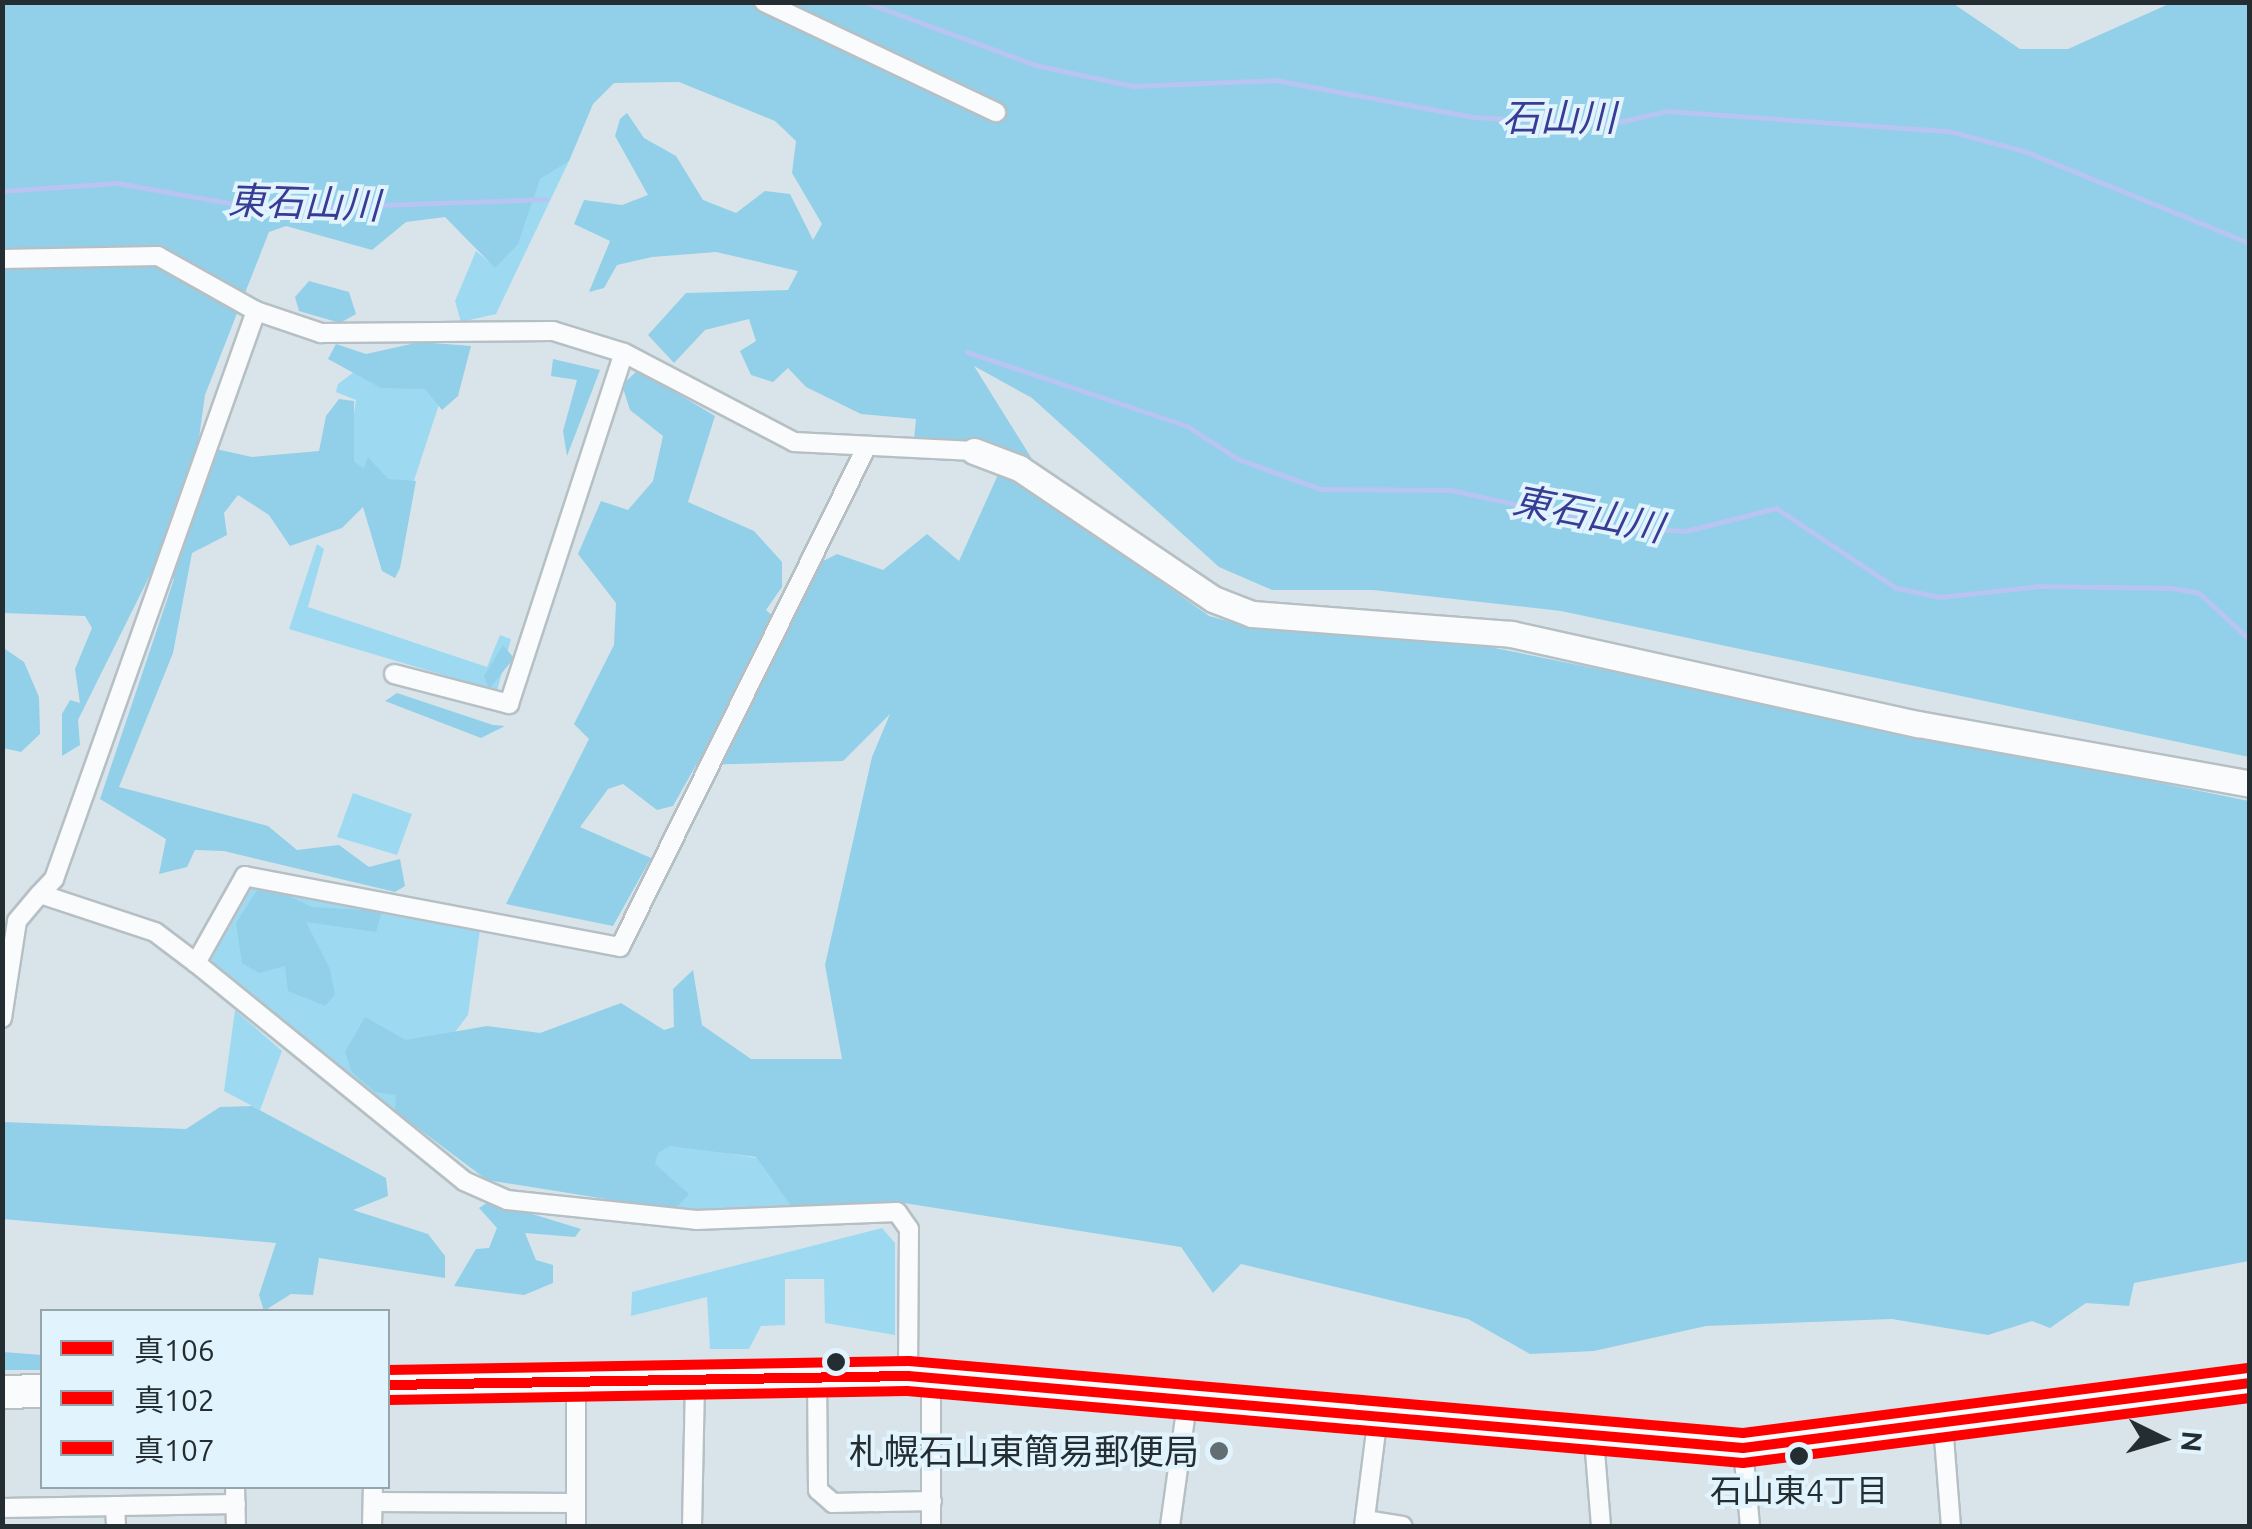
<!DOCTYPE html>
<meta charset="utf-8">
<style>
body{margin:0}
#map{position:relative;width:2252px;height:1529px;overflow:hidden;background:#d8e4ea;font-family:Ubuntu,"Noto Sans JP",sans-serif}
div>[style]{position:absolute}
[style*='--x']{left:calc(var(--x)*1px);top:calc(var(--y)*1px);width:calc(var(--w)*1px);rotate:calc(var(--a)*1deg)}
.green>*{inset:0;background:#9ddaf2}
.forest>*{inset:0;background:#91d0e8}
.stream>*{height:5px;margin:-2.5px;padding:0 2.5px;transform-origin:2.5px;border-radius:2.5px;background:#b8c4f1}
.roads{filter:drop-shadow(2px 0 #b6c0c4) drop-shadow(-2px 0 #b6c0c4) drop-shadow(0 2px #b6c0c4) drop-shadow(0 -2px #b6c0c4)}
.street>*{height:18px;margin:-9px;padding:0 9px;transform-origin:9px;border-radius:9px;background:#f9fbfc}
.secondary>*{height:25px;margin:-12.5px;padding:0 12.5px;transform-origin:12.5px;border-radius:12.5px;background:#f9fbfc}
.highway>*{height:32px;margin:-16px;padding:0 16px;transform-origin:16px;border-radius:16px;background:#f9fbfc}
.bus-1>*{height:10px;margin:-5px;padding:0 5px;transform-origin:5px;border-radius:5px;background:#f00}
.bus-2>*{height:10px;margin:-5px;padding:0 5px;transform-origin:5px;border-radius:5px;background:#f00}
.bus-3>*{height:10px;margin:-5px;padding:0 5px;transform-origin:5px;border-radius:5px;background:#f00}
.dots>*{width:28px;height:28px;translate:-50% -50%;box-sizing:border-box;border:5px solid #e1f4fd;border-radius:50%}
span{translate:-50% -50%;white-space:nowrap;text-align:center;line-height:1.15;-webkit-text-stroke:8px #e1f4fd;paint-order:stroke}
.bus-label{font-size:32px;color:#242e32}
.poi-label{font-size:35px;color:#242e32}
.right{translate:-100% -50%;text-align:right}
.water-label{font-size:38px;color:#383c94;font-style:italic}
.frame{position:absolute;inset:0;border:5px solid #242e32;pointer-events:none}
.legend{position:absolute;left:40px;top:1309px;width:350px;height:180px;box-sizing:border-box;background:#e1f4fd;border:2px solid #95a5ac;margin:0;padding:12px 18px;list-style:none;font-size:30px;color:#242e32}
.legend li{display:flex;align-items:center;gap:20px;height:50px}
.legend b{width:50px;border:2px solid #95a5ac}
.north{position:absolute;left:2112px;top:1389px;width:100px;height:100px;-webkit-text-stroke:8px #e1f4fd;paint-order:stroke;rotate:95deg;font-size:28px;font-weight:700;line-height:40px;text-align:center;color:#242e32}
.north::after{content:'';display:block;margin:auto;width:35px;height:45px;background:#242e32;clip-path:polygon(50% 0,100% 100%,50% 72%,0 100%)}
</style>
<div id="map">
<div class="green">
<i style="clip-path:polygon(569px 161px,496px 314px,461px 322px,455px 301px,476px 251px,495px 267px,540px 174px)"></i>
<i style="clip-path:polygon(453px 362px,403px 514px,366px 499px,348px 453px,356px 400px,336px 392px,338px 384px,363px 365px)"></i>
<i style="clip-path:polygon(317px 544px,324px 549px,308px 607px,487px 667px,500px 635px,511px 639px,497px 691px,289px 629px)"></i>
<i style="clip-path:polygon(353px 793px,412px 814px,397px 855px,337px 837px)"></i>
<i style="clip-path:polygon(253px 886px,480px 930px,468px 1015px,395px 1111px,210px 961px)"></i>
<i style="clip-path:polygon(235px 1010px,282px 1051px,260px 1110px,224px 1091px)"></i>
<i style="clip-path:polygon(658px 1142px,763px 1159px,794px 1210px,674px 1210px,652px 1168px)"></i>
<i style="clip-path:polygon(882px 1228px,895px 1243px,895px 1335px,825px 1323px,824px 1279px,785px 1279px,785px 1325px,761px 1326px,749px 1349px,710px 1349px,707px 1297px,631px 1316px,632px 1292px)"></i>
</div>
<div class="forest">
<i style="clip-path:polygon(1951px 2px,2020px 49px,2068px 49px,2171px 3px,2249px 3px,2249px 757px,1561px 611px,1373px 590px,1272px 590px,1219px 567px,1032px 398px,974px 366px,1037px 467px,925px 446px,914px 439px,916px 419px,861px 414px,806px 387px,788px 368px,773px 382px,751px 375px,740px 351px,756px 341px,749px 319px,705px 330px,674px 363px,648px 335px,686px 293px,788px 290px,798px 271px,716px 252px,652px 257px,617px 265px,604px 288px,589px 292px,610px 241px,574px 224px,584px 200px,622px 205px,648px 195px,615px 136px,620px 119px,627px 113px,644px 138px,676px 156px,703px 200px,736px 213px,765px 191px,790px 194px,813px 240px,822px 224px,792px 173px,796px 141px,775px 121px,679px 82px,614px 83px,593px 104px,569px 161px,540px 179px,518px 244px,495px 268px,445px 217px,406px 222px,372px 250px,286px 226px,269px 232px,205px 395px,198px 445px,252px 457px,319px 451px,326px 416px,339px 399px,354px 401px,354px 462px,364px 468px,368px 457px,388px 479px,416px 481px,400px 568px,395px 578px,382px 571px,363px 507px,342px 528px,290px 546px,269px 515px,238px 495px,224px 513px,227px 535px,192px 553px,173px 653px,119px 787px,268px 826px,297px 850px,339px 845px,369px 867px,400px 859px,405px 886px,395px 892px,224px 851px,195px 850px,187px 867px,159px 874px,166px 839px,100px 799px,174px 579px,150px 575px,78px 720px,80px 745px,62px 756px,62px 714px,70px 700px,80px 703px,75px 669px,92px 628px,85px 616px,3px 613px,2px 268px,11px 266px,2px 244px,3px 3px)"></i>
<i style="clip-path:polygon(309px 281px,349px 292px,356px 314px,340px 323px,299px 311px,295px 297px)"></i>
<i style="clip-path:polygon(420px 342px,471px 346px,458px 396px,442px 410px,425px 389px,381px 388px,328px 359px,336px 344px,366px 354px)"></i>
<i style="clip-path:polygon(553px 359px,600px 370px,567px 456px,563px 431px,577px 380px,551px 376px)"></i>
<i style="clip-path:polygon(638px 370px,715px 416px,688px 502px,754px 531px,782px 562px,782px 587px,766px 610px,786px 628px,823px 561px,837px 554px,883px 570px,927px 534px,959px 561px,1001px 468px,1209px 616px,1250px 627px,1389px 630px,1485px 646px,2249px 801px,2249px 1261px,2134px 1283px,2129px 1306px,2086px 1303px,2050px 1328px,2032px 1321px,1988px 1335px,1892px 1319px,1706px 1326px,1594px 1351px,1530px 1354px,1468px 1319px,1241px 1264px,1213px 1293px,1181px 1247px,904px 1203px,794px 1210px,756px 1157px,670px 1146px,658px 1153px,655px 1164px,689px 1194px,674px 1210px,487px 1180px,395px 1111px,396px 1095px,375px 1092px,352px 1072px,345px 1052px,365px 1017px,406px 1040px,487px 1026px,540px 1033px,621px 1003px,664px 1030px,674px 1027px,673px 989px,693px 970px,702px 1025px,751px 1059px,842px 1059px,825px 965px,872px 757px,890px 714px,843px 761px,696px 765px,673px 806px,657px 810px,623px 784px,608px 789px,580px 827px,651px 858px,613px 926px,506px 904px,589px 739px,574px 724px,614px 645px,616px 603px,578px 554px,601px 501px,628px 510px,653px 481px,663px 436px,630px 410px,622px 385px)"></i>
<i style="clip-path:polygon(503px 645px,514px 658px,489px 689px,484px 676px)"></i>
<i style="clip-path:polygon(2px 647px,24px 662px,39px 697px,40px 734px,21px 752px,3px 748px)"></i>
<i style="clip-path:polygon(397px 693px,493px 725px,505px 726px,481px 738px,385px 701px)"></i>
<i style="clip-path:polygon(270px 887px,312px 907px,382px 911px,376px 932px,306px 922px,330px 969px,335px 995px,325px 1006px,288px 991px,285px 966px,259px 973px,242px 963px,236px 923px,258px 889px)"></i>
<i style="clip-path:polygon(252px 1106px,386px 1178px,388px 1196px,353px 1210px,428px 1234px,445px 1256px,445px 1278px,319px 1258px,313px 1295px,291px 1294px,264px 1311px,259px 1295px,276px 1243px,3px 1219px,3px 1122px,186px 1129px,220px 1107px)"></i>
<i style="clip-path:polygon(490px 1201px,581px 1229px,575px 1237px,525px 1233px,536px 1260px,553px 1265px,553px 1283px,524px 1295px,454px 1286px,476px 1249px,489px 1248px,497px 1228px,479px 1208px)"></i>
<i style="clip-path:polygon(3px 1352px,42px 1355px,42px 1370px,3px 1370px)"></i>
</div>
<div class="stream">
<i style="--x:865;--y:2;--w:181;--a:20.3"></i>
<i style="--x:1035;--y:65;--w:100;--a:12.1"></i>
<i style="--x:1133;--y:86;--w:142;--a:-2.4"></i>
<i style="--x:1275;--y:80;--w:200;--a:10.6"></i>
<i style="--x:1472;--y:117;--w:137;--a:2.9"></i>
<i style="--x:1609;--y:124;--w:59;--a:-12.6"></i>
<i style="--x:1667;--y:111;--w:282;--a:4.1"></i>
<i style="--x:1948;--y:131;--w:79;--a:14.7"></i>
<i style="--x:2024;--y:151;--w:244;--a:22.2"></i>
<i style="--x:2;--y:191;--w:115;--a:-4"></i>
<i style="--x:117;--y:183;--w:148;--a:10.1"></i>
<i style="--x:263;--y:209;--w:283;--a:-2"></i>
<i style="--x:967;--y:352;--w:232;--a:18.6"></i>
<i style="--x:1187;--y:426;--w:61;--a:32.9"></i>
<i style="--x:1238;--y:459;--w:87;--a:20.1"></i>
<i style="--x:1320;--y:489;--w:131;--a:0.4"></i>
<i style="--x:1451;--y:490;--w:176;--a:12.5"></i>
<i style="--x:1623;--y:528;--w:63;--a:2.7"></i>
<i style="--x:1686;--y:531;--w:93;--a:-14.3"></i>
<i style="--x:1776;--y:508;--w:144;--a:33.7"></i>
<i style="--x:1896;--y:588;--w:45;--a:11.6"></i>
<i style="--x:1940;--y:597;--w:100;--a:-6.3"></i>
<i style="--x:2039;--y:586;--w:133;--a:0.9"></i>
<i style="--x:2172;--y:588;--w:27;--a:10"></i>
<i style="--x:2199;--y:593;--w:69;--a:42.7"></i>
</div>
<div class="roads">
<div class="street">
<i style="--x:764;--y:2;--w:257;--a:25.4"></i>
<i style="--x:2;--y:259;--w:156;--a:-1.1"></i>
<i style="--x:158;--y:256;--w:112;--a:29.3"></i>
<i style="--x:865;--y:450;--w:554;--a:116.24"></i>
<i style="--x:620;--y:947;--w:382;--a:-169.3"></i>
<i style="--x:245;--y:876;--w:100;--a:119.4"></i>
<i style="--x:196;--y:963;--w:345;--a:39.1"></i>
<i style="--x:464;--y:1181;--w:47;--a:23.8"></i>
<i style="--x:507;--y:1200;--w:190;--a:6"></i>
<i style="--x:696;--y:1220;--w:201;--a:-2.3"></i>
<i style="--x:897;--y:1212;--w:21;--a:55"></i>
<i style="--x:909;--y:1229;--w:147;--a:90.4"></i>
<i style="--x:394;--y:674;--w:119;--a:14.6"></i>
<i style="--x:509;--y:704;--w:369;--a:-71.9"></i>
<i style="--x:196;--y:963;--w:51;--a:-142.9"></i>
<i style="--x:155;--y:932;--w:121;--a:-161.7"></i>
<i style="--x:40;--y:894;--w:21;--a:-47"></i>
<i style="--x:54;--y:879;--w:603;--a:-70.42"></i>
<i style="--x:256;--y:311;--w:69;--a:18.7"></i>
<i style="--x:321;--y:333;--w:232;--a:-0.5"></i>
<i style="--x:553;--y:331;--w:74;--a:17.2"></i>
<i style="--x:624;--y:353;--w:192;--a:27.6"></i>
<i style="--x:794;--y:442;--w:180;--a:2.9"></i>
<i style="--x:2;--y:1018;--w:98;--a:-81.2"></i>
<i style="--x:17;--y:921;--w:35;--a:-50"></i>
<i style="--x:817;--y:1375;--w:115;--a:89.5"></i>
<i style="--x:818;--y:1490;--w:20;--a:41"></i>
<i style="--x:833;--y:1503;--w:99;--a:-1.2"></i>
<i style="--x:931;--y:1377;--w:149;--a:90"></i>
<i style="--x:1943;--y:1425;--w:101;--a:85.5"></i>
<i style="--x:1594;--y:1439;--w:87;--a:85.4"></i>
<i style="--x:1743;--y:1448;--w:78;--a:84.9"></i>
<i style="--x:235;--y:1486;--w:40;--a:88.6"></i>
<i style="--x:373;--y:1502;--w:203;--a:0.3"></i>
<i style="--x:115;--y:1506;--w:20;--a:87"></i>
<i style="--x:2;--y:1508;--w:234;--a:-1"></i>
<i style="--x:1365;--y:1520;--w:38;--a:9"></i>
<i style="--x:372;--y:1526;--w:40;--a:-88.6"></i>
<i style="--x:576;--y:1526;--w:145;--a:-90"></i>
<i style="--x:692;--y:1526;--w:146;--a:-88.8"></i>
<i style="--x:1170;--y:1526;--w:130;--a:-82.1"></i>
<i style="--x:1364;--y:1526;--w:112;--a:-82.8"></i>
</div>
<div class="secondary">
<i style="--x:974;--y:451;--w:48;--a:20.7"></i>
<i style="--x:1019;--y:468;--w:234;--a:34"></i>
<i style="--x:1213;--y:599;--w:42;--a:21"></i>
<i style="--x:1252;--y:614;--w:260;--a:4.4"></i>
<i style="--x:1511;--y:634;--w:417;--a:12.5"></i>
<i style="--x:1918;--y:724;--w:337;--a:10.2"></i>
</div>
<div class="highway">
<i style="--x:388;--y:1385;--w:520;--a:-0.99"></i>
<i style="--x:908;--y:1376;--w:838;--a:4.93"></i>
<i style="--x:1743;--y:1448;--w:511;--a:-7.31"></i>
<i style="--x:2;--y:1392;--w:40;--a:-1.4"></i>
</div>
</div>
<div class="bus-1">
<i style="--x:388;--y:1385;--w:520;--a:-0.99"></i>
<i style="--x:908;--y:1376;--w:838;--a:4.93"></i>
<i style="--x:1743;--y:1448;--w:511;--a:-7.31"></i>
</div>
<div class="bus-2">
<i style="--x:388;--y:1400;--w:519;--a:-0.99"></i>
<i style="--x:907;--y:1391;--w:839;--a:4.92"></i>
<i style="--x:1743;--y:1463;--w:511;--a:-7.31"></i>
</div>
<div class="bus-3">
<i style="--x:388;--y:1370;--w:521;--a:-0.99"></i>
<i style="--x:909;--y:1361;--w:837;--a:4.93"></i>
<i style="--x:1743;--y:1433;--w:509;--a:-7.33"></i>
</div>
<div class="dots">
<i style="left:836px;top:1362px;background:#242e32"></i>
<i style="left:1219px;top:1451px;background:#636e72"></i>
<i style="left:1799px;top:1456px;background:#242e32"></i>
</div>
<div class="bus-label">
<span style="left:1799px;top:1490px">石山東4丁目</span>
</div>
<div class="poi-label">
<span class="right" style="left:1199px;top:1451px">札幌石山東簡易郵便局</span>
</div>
<div class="water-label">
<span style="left:1559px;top:118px">石山川</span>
<span style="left:304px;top:203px;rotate:2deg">東石山川</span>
<span style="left:1588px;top:514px;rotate:11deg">東石山川</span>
</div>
<div class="frame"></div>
<ul class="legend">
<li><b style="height:12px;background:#f00"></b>真106</li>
<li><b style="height:12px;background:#f00"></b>真102</li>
<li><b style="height:12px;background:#f00"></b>真107</li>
</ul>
<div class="north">N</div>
</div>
